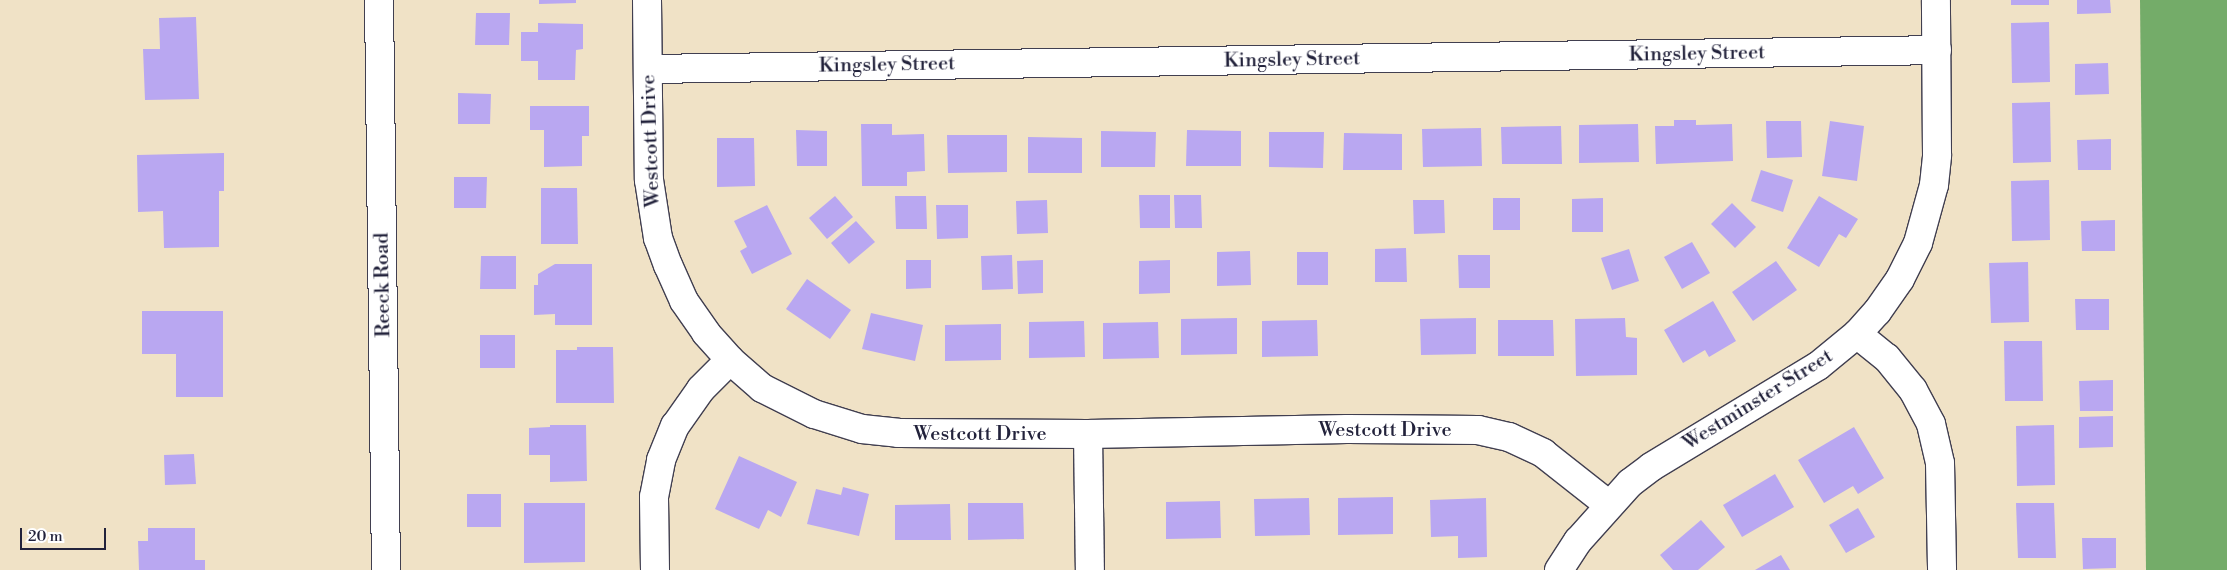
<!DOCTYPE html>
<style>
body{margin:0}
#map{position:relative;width:2227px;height:570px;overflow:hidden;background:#f0e2c6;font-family:"Libre Bodoni",serif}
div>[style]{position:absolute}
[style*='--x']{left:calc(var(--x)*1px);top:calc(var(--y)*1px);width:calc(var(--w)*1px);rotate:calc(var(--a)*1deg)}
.forest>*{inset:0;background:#74ac69}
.building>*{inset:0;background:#b9a7f1}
.roads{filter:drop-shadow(1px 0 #413f50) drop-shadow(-1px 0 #413f50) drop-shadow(0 1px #413f50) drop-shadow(0 -1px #413f50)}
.minor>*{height:28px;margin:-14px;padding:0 14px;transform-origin:14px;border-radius:14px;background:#fff}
span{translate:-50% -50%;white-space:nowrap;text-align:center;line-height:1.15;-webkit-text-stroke:4px #fff;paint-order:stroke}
.street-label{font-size:20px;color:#22223b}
.scale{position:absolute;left:20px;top:528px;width:86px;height:22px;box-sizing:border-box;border:2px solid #22223b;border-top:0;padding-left:6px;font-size:15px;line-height:18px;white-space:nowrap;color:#22223b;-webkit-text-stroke:4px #fff;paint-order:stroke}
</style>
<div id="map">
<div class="forest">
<i style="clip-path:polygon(2140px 0,2227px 0,2227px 570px,2146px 570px)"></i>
</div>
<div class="building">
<i style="clip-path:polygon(539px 0,576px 0,576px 3px,539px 4px)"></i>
<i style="clip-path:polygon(2011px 0,2049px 0,2049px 5px,2011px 5px)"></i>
<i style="clip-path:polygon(2077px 0,2110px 0,2111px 13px,2077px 14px)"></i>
<i style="clip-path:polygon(476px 13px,510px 13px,509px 45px,475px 45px)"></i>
<i style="clip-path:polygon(196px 17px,199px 99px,145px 100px,143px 49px,160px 49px,159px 18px)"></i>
<i style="clip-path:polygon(2049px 22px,2050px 82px,2012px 83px,2011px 23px)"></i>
<i style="clip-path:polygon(538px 23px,583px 24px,583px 49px,576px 50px,575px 80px,538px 80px,538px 61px,521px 61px,521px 32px,538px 32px)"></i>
<i style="clip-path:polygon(2108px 63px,2109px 94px,2075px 95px,2075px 64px)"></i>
<i style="clip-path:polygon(458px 93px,491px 94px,490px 124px,458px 124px)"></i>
<i style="clip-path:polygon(2050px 102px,2051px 162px,2013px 163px,2012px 103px)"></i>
<i style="clip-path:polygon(530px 106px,589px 106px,589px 136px,582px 136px,582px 166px,544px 167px,544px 130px,530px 130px)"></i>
<i style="clip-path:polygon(1674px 120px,1696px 120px,1696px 125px,1732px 124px,1733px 161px,1656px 164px,1655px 126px,1674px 126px)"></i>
<i style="clip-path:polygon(1766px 121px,1801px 121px,1802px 157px,1767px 158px)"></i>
<i style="clip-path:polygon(1830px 121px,1864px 126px,1857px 181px,1822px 176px)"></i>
<i style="clip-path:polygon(861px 124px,892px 124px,892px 135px,924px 134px,925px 171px,907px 172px,907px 186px,862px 186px)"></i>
<i style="clip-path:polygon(1638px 124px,1639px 162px,1579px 163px,1579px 125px)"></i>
<i style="clip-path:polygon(1561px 126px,1562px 164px,1502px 164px,1501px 127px)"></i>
<i style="clip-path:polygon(1481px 128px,1482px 166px,1423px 167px,1422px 129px)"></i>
<i style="clip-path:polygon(796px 130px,827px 131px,827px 166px,797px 166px)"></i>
<i style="clip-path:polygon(1187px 130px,1241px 131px,1241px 166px,1186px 166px)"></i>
<i style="clip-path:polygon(1101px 131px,1156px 132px,1155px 167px,1101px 167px)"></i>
<i style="clip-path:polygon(1269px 132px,1324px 132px,1323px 168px,1269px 167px)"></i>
<i style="clip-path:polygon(1344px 133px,1402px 134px,1402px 170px,1343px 170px)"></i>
<i style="clip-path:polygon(947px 135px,1007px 135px,1007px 172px,948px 173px)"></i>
<i style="clip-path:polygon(1028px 137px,1082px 138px,1082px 173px,1028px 173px)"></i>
<i style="clip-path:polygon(717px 138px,754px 138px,755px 186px,717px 187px)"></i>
<i style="clip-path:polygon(2111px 139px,2111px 170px,2078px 170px,2077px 140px)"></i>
<i style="clip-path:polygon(224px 153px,224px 191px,219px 191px,219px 247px,164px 248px,163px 211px,138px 212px,137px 155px)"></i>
<i style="clip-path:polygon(1761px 170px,1793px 180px,1783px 212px,1751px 201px)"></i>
<i style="clip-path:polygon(454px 177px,487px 177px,486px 208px,454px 208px)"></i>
<i style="clip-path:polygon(2049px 180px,2050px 240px,2012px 241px,2011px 181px)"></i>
<i style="clip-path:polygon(541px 188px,577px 188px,578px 244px,541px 244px)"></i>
<i style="clip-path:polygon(1139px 195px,1170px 195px,1170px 228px,1140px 228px)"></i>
<i style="clip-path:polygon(1174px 195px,1201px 195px,1202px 228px,1175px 228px)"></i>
<i style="clip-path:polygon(835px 196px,853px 217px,827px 239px,809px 218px)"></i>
<i style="clip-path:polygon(895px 196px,926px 196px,927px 229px,896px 229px)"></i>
<i style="clip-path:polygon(1819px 196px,1858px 219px,1846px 238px,1839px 234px,1819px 267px,1787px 248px)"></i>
<i style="clip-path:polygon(1493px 198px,1520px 198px,1520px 230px,1493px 230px)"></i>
<i style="clip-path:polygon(1603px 198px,1603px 232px,1572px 232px,1572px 199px)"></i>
<i style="clip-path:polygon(1047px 200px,1048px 233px,1017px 234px,1016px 201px)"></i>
<i style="clip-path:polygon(1413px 200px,1444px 200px,1445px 233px,1414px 234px)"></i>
<i style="clip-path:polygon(1732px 203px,1756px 227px,1735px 248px,1711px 224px)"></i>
<i style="clip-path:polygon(767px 205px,792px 254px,752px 274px,740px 251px,747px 247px,734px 221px)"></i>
<i style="clip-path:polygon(936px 205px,968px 205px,968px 238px,937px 239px)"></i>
<i style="clip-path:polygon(2115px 220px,2115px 251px,2082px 251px,2081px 221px)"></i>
<i style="clip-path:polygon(856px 221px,875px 242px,849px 264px,831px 243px)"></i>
<i style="clip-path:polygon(1692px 242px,1710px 273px,1682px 289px,1664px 257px)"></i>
<i style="clip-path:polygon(1406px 248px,1407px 282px,1375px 282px,1375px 249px)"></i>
<i style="clip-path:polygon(1629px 249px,1639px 281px,1612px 290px,1601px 258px)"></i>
<i style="clip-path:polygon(1250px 251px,1251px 285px,1217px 286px,1217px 252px)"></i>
<i style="clip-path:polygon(1297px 252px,1328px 252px,1328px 285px,1297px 285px)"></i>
<i style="clip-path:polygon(1012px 255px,1013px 289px,982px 290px,981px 256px)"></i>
<i style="clip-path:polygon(1458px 255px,1490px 255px,1490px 288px,1459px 288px)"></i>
<i style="clip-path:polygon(481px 256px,516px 256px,516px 289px,480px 289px)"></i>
<i style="clip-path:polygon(906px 260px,931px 260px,931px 288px,906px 289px)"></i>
<i style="clip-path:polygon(1043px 260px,1043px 293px,1018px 294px,1017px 261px)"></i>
<i style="clip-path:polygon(1170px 260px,1170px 293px,1139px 294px,1139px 261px)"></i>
<i style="clip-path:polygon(1776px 261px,1797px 290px,1753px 321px,1732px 292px)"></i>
<i style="clip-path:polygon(2028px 262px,2029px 322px,1991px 323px,1989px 263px)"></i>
<i style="clip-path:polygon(555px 264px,592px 264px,592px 325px,555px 325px,555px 314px,534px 315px,534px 285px,538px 285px,538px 274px)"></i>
<i style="clip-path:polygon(807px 279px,851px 310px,830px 339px,786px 309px)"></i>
<i style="clip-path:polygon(2075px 299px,2109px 299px,2109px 330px,2076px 330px)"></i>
<i style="clip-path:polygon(1713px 301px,1736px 341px,1709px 357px,1705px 350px,1683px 363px,1664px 330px)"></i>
<i style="clip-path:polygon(142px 311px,223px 311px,223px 397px,176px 397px,176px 354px,142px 354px)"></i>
<i style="clip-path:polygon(871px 313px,923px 325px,915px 361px,862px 349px)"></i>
<i style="clip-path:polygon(1237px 318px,1237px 354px,1181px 355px,1181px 319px)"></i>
<i style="clip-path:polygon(1476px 318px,1476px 354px,1421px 355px,1420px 319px)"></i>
<i style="clip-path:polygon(1625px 318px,1626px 337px,1637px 338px,1637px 375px,1576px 376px,1575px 319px)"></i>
<i style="clip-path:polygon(1317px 320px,1318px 356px,1262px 357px,1262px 321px)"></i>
<i style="clip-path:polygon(1498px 320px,1553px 320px,1554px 356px,1498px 356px)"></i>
<i style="clip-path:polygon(1084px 321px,1085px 357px,1029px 358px,1029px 322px)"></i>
<i style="clip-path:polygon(1158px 322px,1159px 358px,1103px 359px,1103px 323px)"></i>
<i style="clip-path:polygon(1001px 324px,1001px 360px,945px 361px,945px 325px)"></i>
<i style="clip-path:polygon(480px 335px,515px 335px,515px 368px,480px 368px)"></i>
<i style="clip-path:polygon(2004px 341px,2042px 341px,2043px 401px,2005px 401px)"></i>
<i style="clip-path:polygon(577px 347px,613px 347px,614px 403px,556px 403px,556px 350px,577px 350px)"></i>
<i style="clip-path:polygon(2113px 380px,2113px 411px,2080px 411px,2079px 381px)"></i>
<i style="clip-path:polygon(2113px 416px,2113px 447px,2079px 448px,2079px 417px)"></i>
<i style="clip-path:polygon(550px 425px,586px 425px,587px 481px,550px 482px,550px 455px,529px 455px,529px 428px,550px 427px)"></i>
<i style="clip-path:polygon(2054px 425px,2055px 485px,2017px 486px,2016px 426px)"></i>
<i style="clip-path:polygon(1854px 427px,1884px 478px,1858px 494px,1853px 486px,1824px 503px,1798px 460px)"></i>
<i style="clip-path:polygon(194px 454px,196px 484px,165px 485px,164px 455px)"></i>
<i style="clip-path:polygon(739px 456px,797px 482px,781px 517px,768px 510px,759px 529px,715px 509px)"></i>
<i style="clip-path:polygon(1775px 474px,1794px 507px,1742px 537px,1723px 505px)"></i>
<i style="clip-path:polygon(843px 487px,869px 494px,859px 536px,807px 524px,816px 489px,841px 495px)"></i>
<i style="clip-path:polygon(467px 494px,501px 494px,501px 527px,467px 527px)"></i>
<i style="clip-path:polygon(1393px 497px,1393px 534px,1338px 535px,1338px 498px)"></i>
<i style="clip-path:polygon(1309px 498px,1310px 535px,1255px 536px,1254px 499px)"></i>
<i style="clip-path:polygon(1486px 498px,1487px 557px,1458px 558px,1458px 536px,1431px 537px,1430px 500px)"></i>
<i style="clip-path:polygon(1220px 501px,1221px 538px,1166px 539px,1166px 502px)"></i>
<i style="clip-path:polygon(524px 503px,585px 503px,585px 562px,524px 563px)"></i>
<i style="clip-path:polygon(968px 503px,1023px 503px,1024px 539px,968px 540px)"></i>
<i style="clip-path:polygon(2016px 503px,2054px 503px,2056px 558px,2018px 558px)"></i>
<i style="clip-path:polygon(950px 504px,951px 540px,895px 540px,895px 505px)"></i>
<i style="clip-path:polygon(1858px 508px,1875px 537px,1846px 553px,1829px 525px)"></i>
<i style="clip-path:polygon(1701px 520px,1725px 547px,1698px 570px,1673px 570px,1660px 555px)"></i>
<i style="clip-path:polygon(148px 528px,195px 528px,195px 560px,205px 560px,205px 570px,139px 570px,138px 541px,148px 541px)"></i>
<i style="clip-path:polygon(2082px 538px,2116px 538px,2116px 568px,2083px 569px)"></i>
<i style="clip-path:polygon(1781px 555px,1790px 570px,1755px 570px)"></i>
</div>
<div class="roads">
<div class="minor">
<i style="--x:379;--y:0;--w:570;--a:89.3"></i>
<i style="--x:647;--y:0;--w:180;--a:89.4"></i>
<i style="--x:649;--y:180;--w:59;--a:81.2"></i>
<i style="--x:658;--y:238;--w:29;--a:70"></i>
<i style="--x:668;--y:265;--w:39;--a:66"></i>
<i style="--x:684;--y:301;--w:39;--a:55"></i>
<i style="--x:706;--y:333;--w:36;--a:48"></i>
<i style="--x:730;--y:360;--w:43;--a:41.2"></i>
<i style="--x:762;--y:388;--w:58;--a:26.6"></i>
<i style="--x:814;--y:414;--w:50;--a:17.4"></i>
<i style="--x:862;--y:429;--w:36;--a:6"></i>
<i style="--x:898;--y:433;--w:190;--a:0.3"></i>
<i style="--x:1088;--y:434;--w:259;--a:-1.1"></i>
<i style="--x:1347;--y:429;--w:131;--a:0.4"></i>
<i style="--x:1478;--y:430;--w:32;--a:13"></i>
<i style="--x:1509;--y:437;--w:38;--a:25"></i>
<i style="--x:1543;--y:453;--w:84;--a:38.2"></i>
<i style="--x:648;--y:69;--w:1289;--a:-0.84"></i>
<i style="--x:1857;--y:334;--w:38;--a:39"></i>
<i style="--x:1887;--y:358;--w:41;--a:50.9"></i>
<i style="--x:1913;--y:390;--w:38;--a:62"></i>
<i style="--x:1931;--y:424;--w:40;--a:77"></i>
<i style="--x:1940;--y:463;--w:107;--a:88.9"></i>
<i style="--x:1088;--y:434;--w:136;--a:89.2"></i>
<i style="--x:655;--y:570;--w:73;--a:-90.8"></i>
<i style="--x:654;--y:497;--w:38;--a:-79"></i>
<i style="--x:661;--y:460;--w:37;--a:-68"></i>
<i style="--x:675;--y:426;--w:45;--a:-54.9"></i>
<i style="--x:701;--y:389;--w:41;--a:-45"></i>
<i style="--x:1559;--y:570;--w:35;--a:-57"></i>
<i style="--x:1578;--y:541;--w:78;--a:-48.1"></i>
<i style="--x:1630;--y:483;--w:26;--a:-37"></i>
<i style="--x:1651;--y:467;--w:195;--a:-31.2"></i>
<i style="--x:1818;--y:366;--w:50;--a:-39.4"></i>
<i style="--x:1857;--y:334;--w:30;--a:-48"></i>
<i style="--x:1877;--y:312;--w:40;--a:-55.1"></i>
<i style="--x:1900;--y:279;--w:40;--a:-63.4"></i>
<i style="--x:1918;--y:243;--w:60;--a:-74.6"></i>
<i style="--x:1934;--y:185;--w:30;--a:-84"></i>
<i style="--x:1937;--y:155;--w:155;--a:-90.4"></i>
</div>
</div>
<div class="street-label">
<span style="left:1697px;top:54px;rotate:-1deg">Kingsley Street</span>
<span style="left:1292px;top:60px;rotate:-1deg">Kingsley Street</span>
<span style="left:887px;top:65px;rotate:-1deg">Kingsley Street</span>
<span style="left:651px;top:141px;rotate:-92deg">Westcott Drive</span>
<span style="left:383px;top:285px;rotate:-91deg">Reeck Road</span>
<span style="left:1758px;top:400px;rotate:-32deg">Westminster Street</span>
<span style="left:1385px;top:430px">Westcott Drive</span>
<span style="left:980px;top:434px">Westcott Drive</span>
</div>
<div class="scale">20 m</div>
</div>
